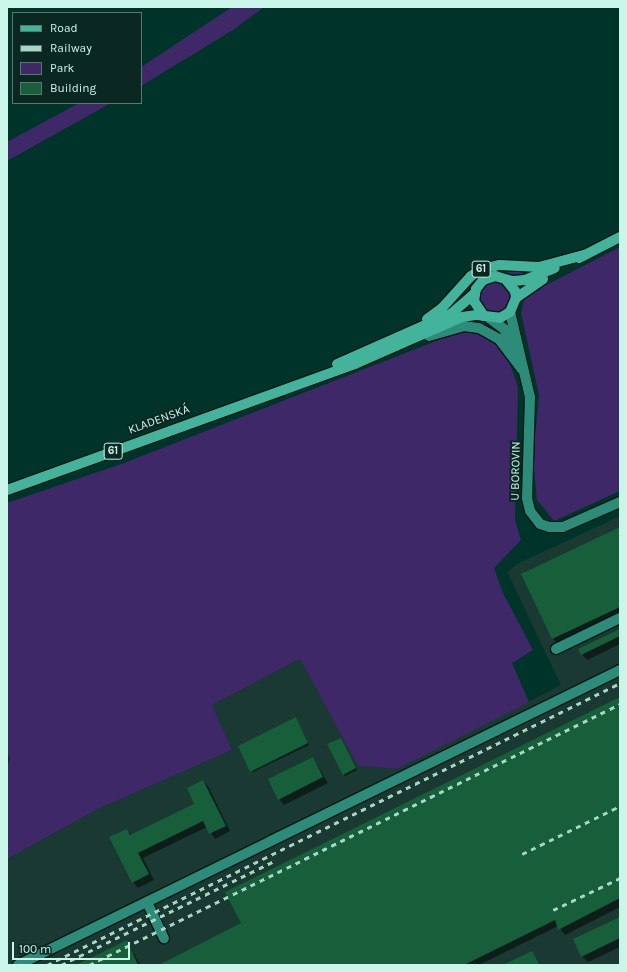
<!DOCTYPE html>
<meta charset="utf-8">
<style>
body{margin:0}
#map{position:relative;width:627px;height:972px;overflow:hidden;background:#00342a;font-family:Karla,sans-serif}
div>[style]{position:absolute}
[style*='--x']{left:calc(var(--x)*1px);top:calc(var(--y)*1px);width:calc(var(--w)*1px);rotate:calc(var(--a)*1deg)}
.built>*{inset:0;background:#193932}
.green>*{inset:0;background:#3e2867}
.round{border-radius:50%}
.shadow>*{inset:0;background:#0007}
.building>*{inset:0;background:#165f3a}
.roads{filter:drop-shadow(1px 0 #001913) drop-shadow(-1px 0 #001913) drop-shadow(0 1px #001913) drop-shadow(0 -1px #001913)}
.minor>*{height:10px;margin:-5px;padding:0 5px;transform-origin:5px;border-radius:5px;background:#2d8c79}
.major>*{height:10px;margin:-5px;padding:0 5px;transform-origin:5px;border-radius:5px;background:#43b39c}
.rail>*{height:2.5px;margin-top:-1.25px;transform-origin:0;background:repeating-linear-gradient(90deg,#a9d5c9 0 5px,transparent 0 10px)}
span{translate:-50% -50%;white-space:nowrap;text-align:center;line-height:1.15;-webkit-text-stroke:4px #0a2721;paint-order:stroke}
.shield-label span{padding:1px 3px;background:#0a2721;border:1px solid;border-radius:3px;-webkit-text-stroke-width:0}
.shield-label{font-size:11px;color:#caf5e9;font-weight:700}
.street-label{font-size:12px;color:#caf5e9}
.frame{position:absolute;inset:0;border:8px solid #caf5e9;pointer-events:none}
.legend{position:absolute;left:12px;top:12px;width:130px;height:92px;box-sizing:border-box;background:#0a2721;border:1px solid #577971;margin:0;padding:5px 7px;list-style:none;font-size:12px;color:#caf5e9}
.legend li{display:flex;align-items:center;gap:8px;height:20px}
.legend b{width:20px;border:1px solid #577971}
.scale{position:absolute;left:12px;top:942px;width:118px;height:18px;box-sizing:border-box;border:2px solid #caf5e9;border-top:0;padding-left:5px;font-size:12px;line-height:14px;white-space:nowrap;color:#caf5e9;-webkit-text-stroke:3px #0a2721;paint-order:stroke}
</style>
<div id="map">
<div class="built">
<i style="clip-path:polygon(620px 516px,620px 965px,7px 965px,7px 859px,98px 809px,232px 750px,212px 705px,300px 659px,358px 766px,397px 769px,561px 685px,507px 572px,517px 564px)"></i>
</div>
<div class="green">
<i style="clip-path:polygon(232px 7px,264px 7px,233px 30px,141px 86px,141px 67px)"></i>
<i style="clip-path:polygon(79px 103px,111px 103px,7px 161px,7px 142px)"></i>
<i style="clip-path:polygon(620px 247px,620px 491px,554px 521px,537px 500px,533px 458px,539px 395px,521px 313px,525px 296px)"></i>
<i style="clip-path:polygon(503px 268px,536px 271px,520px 278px,494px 271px)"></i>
<i class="round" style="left:478px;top:281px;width:32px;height:32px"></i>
<i style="clip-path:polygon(476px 319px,492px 325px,504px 336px,462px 321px)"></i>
<i style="clip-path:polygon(464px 330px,481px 334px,500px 344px,507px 356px,518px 387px,515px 520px,521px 540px,494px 568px,503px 593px,533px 650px,512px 663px,529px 702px,397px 769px,358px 766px,300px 659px,212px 705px,232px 750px,98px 809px,7px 859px,7px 766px,10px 759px,7px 751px,7px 503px,124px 463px)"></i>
</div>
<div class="shadow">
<i style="clip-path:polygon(620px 528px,620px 618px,561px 646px,553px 639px,522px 575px)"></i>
<i style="clip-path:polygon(620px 630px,620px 644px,587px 660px,582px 654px)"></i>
<i style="clip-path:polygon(620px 698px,620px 907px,565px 935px,558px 926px,479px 965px,162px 965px,242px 923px)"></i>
<i style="clip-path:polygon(297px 720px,309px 745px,253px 772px,251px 771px)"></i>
<i style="clip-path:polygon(341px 739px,357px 770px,345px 776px,343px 774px)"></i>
<i style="clip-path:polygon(313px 758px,328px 783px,284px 805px,279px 799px)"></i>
<i style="clip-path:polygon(203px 781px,208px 786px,230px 831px,215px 839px,207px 827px,143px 858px,154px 880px,138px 888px,133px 882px,127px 830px,132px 835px,196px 804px)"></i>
<i style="clip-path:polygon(620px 917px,620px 947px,588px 962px,582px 956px)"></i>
<i style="clip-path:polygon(127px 941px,140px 965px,78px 965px)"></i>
<i style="clip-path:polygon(532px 952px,541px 965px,505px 965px)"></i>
</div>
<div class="building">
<i style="clip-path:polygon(620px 527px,620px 607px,552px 639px,521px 574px)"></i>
<i style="clip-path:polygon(620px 629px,620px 636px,581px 655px,578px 649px)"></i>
<i style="clip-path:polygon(620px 697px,620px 898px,558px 930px,555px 920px,464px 965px,159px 965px,241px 923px,225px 892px)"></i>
<i style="clip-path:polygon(296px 717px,308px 743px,250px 772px,238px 746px)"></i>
<i style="clip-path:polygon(341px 738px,356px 768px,343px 775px,327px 744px)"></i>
<i style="clip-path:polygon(313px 757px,323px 777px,278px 800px,268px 779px)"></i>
<i style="clip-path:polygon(203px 780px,226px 826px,209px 834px,203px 821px,138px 853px,149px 874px,132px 883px,109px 837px,127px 829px,130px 835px,194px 804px,187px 788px)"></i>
<i style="clip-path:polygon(620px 917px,620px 938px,581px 957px,573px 939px)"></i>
<i style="clip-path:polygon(127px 940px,138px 965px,76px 965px)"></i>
<i style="clip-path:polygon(532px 951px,540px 965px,503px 965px)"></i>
</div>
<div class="roads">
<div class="minor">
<i style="--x:510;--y:312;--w:87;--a:76.8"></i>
<i style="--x:530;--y:397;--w:101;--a:91.7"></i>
<i style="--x:527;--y:498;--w:13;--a:77"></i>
<i style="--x:530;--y:511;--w:16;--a:52"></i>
<i style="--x:540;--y:524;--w:9;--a:18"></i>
<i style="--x:549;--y:527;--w:14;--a:0"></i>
<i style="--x:563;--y:527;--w:62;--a:-23.7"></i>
<i style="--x:489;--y:318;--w:19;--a:36"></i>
<i style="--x:504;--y:329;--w:24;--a:66"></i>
<i style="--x:429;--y:336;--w:36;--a:-16"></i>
<i style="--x:464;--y:326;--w:15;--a:8"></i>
<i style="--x:479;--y:328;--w:23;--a:29"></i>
<i style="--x:499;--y:339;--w:38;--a:53"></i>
<i style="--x:556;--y:649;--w:71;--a:-25.8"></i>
<i style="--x:147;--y:902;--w:40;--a:65"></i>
<i style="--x:18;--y:965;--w:670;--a:-26.11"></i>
</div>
<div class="major">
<i style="--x:579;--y:258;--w:46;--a:-27.1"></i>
<i style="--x:516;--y:298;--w:33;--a:-35"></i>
<i style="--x:484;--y:316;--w:18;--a:-124"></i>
<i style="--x:474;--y:301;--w:12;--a:-81"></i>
<i style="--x:476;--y:289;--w:11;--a:-52"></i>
<i style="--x:483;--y:280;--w:13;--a:-18"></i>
<i style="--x:495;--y:276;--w:19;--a:16"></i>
<i style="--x:513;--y:281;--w:12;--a:-5"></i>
<i style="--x:525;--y:280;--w:32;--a:-22"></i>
<i style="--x:427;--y:319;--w:19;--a:-36"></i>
<i style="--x:442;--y:308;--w:43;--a:-47.8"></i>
<i style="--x:471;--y:276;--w:13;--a:-32"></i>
<i style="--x:482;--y:269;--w:18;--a:-13"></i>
<i style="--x:500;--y:265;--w:39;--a:3"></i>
<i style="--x:539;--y:267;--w:47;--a:-14.9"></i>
<i style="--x:337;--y:364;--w:126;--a:-23.9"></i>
<i style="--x:452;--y:313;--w:29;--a:-41"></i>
<i style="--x:7;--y:490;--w:370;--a:-19.9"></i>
<i style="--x:355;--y:364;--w:117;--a:-23.7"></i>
<i style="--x:462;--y:317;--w:15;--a:-8"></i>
<i style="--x:477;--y:315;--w:23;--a:7"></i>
<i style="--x:500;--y:318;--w:12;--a:-31"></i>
<i style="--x:510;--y:312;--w:15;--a:-67"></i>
<i style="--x:516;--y:298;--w:7;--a:-98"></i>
<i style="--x:515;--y:291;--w:14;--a:-129"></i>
</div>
</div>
<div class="rail">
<i style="--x:522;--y:854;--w:109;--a:-26.1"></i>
<i style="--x:553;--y:910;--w:74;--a:-25.5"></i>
<i style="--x:47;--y:965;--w:639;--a:-26.2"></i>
<i style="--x:61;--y:965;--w:237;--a:-26"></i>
<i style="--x:89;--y:965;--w:592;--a:-26.18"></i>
</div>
<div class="shield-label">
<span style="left:481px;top:269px">61</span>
<span style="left:113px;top:451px">61</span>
</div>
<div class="street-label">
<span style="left:159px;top:420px;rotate:-20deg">KLADENSKÁ</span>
<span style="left:516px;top:471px;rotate:-89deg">U BOROVIN</span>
</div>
<div class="frame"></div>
<ul class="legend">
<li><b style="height:5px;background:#43b39c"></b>Road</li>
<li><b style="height:5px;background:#a9d5c9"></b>Railway</li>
<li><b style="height:11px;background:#3e2867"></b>Park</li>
<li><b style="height:11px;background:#165f3a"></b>Building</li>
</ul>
<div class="scale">100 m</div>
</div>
